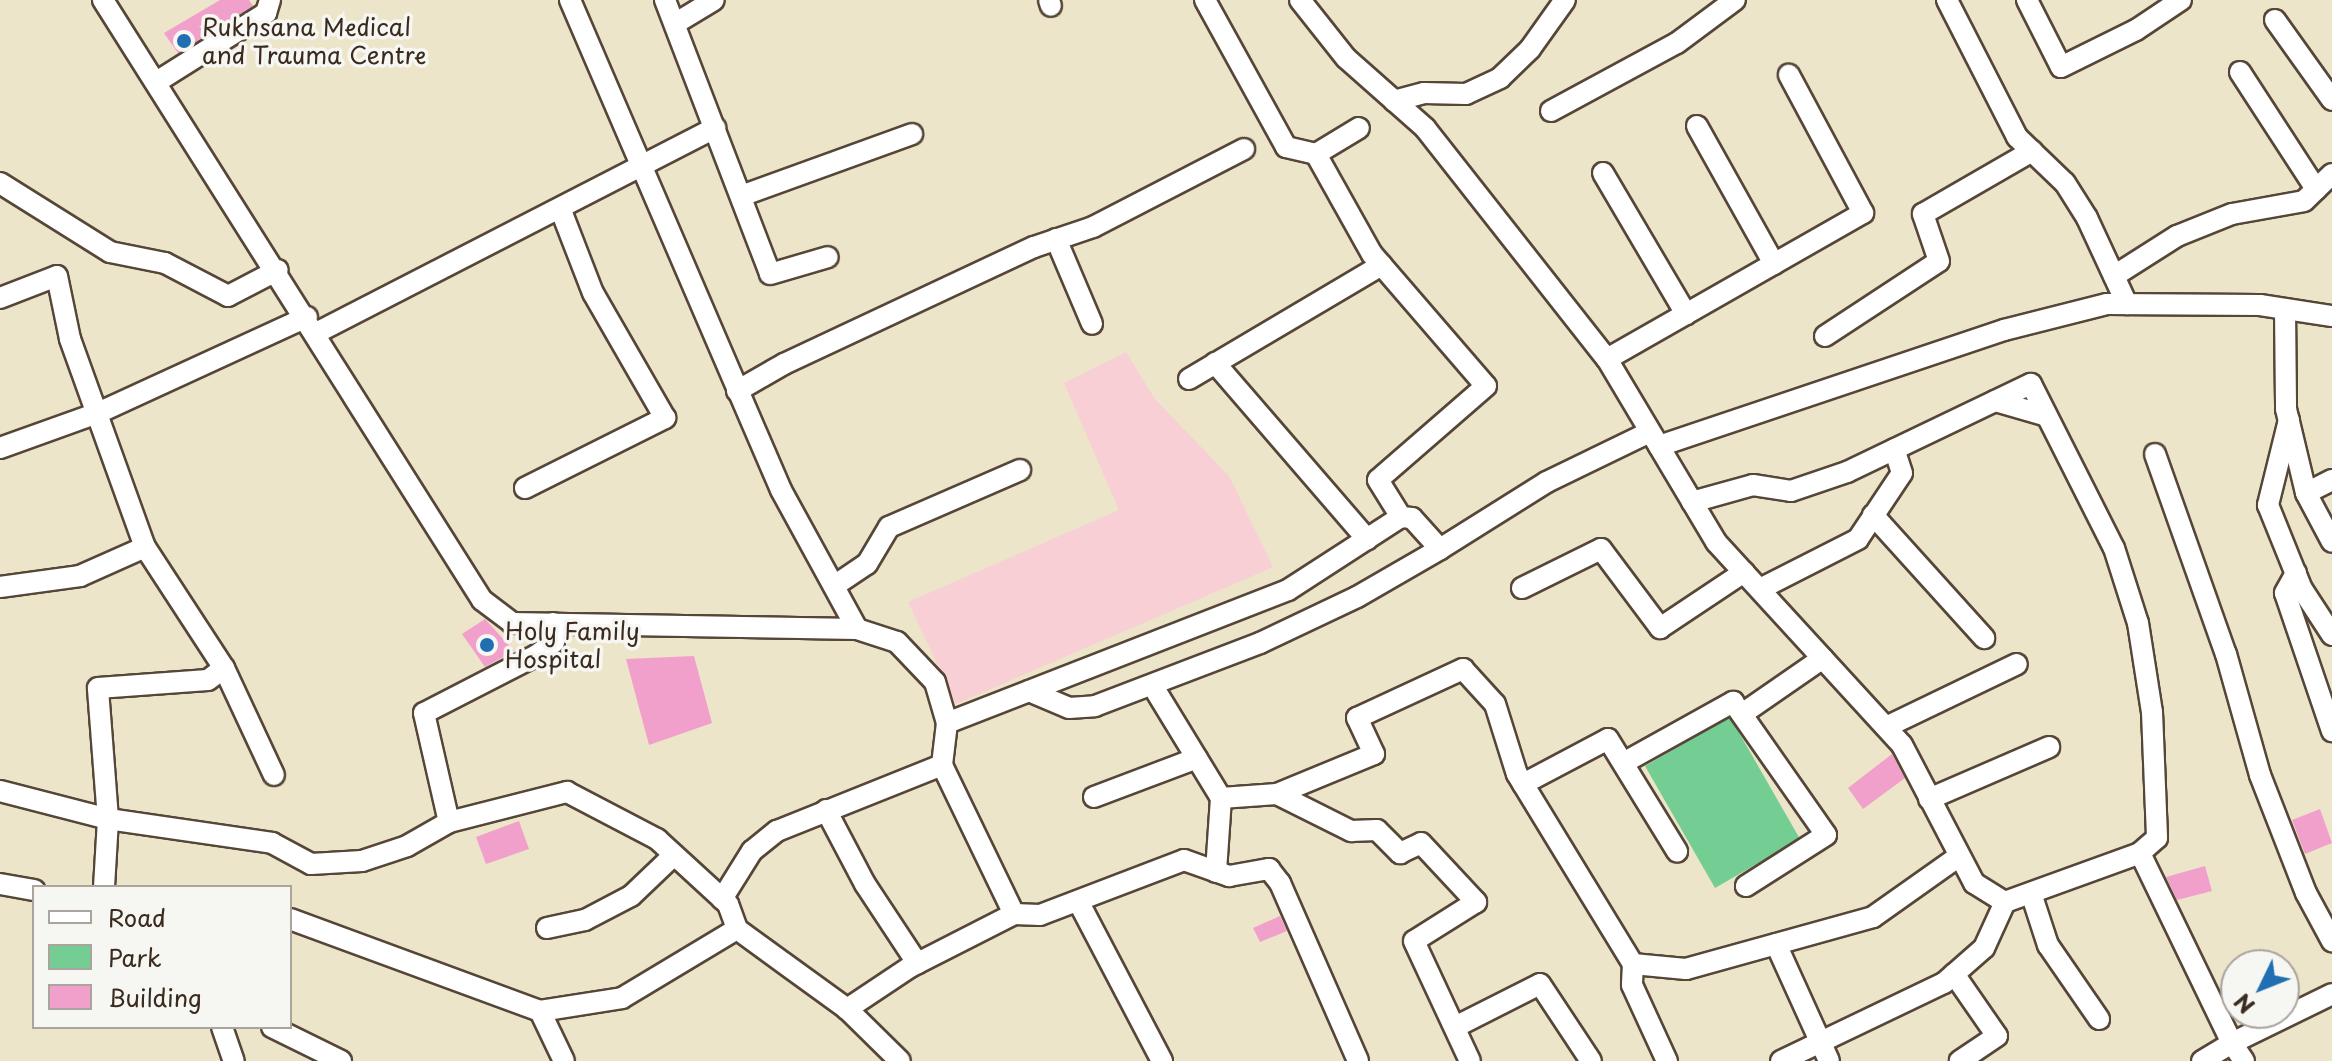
<!DOCTYPE html>
<style>
body{margin:0}
#map{position:relative;width:2332px;height:1061px;overflow:hidden;background:#ece5ca;font-family:"Playpen Sans",sans-serif}
div>[style]{position:absolute}
[style*='--x']{left:calc(var(--x)*1px);top:calc(var(--y)*1px);width:calc(var(--w)*1px);rotate:calc(var(--a)*1deg)}
.built>*{inset:0;background:#f7cfd4}
.green>*{inset:0;background:#74cd93}
.building>*{inset:0;background:#f1a0cb}
.roads{filter:drop-shadow(2px 0 #564638) drop-shadow(-2px 0 #564638) drop-shadow(0 2px #564638) drop-shadow(0 -2px #564638)}
.minor>*{height:20px;margin:-10px;padding:0 10px;transform-origin:10px;border-radius:10px;background:#fff}
.dots>*{width:22px;height:22px;translate:-50% -50%;box-sizing:border-box;border:4px solid #f6f6f2;border-radius:50%}
span{translate:-50% -50%;white-space:nowrap;text-align:center;line-height:1.15;-webkit-text-stroke:7px #f6f6f2;paint-order:stroke}
.poi-label{font-size:24px;color:#3b2a1e}
.left{translate:0 -50%;text-align:left}
.legend{position:absolute;left:32px;top:885px;width:260px;height:144px;box-sizing:border-box;background:#f6f6f2;border:2px solid #aba49d;margin:0;padding:10px 14px;list-style:none;font-size:24px;color:#3b2a1e}
.legend li{display:flex;align-items:center;gap:16px;height:40px}
.legend b{width:40px;border:2px solid #aba49d}
.north{position:absolute;left:2220px;top:949px;width:80px;height:80px;box-sizing:border-box;background:#f6f6f2;border:2px solid #aba49d;border-radius:50%;rotate:227deg;font-size:22px;font-weight:700;line-height:32px;text-align:center;color:#3b2a1e}
.north::after{content:'';display:block;margin:auto;width:28px;height:36px;background:#1f6fb2;clip-path:polygon(50% 0,100% 100%,50% 72%,0 100%)}
</style>
<div id="map">
<div class="built">
<i style="clip-path:polygon(1126px 352px,1155px 399px,1229px 476px,1273px 567px,956px 704px,908px 602px,1119px 510px,1064px 383px)"></i>
</div>
<div class="green">
<i style="clip-path:polygon(1730px 717px,1800px 839px,1715px 888px,1645px 766px)"></i>
</div>
<div class="building">
<i style="clip-path:polygon(220px 0,249px 0,253px 6px,178px 53px,164px 33px)"></i>
<i style="clip-path:polygon(485px 619px,514px 651px,485px 667px,462px 634px)"></i>
<i style="clip-path:polygon(694px 656px,712px 723px,649px 745px,626px 659px)"></i>
<i style="clip-path:polygon(1892px 754px,1905px 778px,1863px 809px,1848px 788px)"></i>
<i style="clip-path:polygon(2320px 809px,2332px 843px,2305px 854px,2292px 820px)"></i>
<i style="clip-path:polygon(519px 821px,529px 849px,486px 864px,476px 837px)"></i>
<i style="clip-path:polygon(2205px 866px,2212px 891px,2177px 900px,2166px 877px)"></i>
<i style="clip-path:polygon(1280px 916px,1287px 931px,1260px 942px,1253px 928px)"></i>
</div>
<div class="roads">
<div class="minor">
<i style="--x:103;--y:0;--w:710;--a:57.72"></i>
<i style="--x:482;--y:600;--w:38;--a:37"></i>
<i style="--x:512;--y:623;--w:345;--a:1"></i>
<i style="--x:857;--y:629;--w:42;--a:18"></i>
<i style="--x:897;--y:642;--w:55;--a:46.5"></i>
<i style="--x:935;--y:682;--w:43;--a:73.7"></i>
<i style="--x:947;--y:723;--w:42;--a:96.8"></i>
<i style="--x:942;--y:765;--w:165;--a:64.2"></i>
<i style="--x:1014;--y:914;--w:117;--a:153"></i>
<i style="--x:910;--y:967;--w:76;--a:146.3"></i>
<i style="--x:570;--y:0;--w:533;--a:66.7"></i>
<i style="--x:781;--y:490;--w:158;--a:61.3"></i>
<i style="--x:665;--y:0;--w:293;--a:69"></i>
<i style="--x:770;--y:274;--w:60;--a:-16.3"></i>
<i style="--x:1049;--y:0;--w:6;--a:72"></i>
<i style="--x:1205;--y:0;--w:168;--a:61.1"></i>
<i style="--x:1286;--y:147;--w:31;--a:13"></i>
<i style="--x:1316;--y:154;--w:50;--a:-31.2"></i>
<i style="--x:1300;--y:0;--w:74;--a:51.6"></i>
<i style="--x:1346;--y:58;--w:106;--a:41.5"></i>
<i style="--x:1425;--y:128;--w:294;--a:51.8"></i>
<i style="--x:1607;--y:359;--w:213;--a:59.2"></i>
<i style="--x:1716;--y:542;--w:275;--a:47.5"></i>
<i style="--x:1902;--y:745;--w:156;--a:62.4"></i>
<i style="--x:1974;--y:883;--w:36;--a:32"></i>
<i style="--x:2005;--y:902;--w:144;--a:-19.9"></i>
<i style="--x:2140;--y:853;--w:211;--a:64.2"></i>
<i style="--x:2232;--y:1043;--w:35;--a:149"></i>
<i style="--x:1947;--y:0;--w:154;--a:62.9"></i>
<i style="--x:2017;--y:137;--w:66;--a:43.8"></i>
<i style="--x:2065;--y:183;--w:41;--a:57.8"></i>
<i style="--x:2087;--y:218;--w:95;--a:65.1"></i>
<i style="--x:2027;--y:0;--w:75;--a:63.1"></i>
<i style="--x:2061;--y:67;--w:84;--a:-26.3"></i>
<i style="--x:2136;--y:30;--w:54;--a:-33.7"></i>
<i style="--x:2275;--y:20;--w:98;--a:54.5"></i>
<i style="--x:676;--y:23;--w:44;--a:-31.2"></i>
<i style="--x:2240;--y:72;--w:140;--a:57"></i>
<i style="--x:158;--y:81;--w:128;--a:-32.2"></i>
<i style="--x:266;--y:13;--w:14;--a:-73"></i>
<i style="--x:1394;--y:101;--w:31;--a:-15"></i>
<i style="--x:1424;--y:93;--w:42;--a:1.4"></i>
<i style="--x:1466;--y:94;--w:38;--a:-25"></i>
<i style="--x:1500;--y:78;--w:42;--a:-44"></i>
<i style="--x:1530;--y:49;--w:60;--a:-54.5"></i>
<i style="--x:1551;--y:111;--w:143;--a:-28.4"></i>
<i style="--x:1677;--y:43;--w:72;--a:-36.6"></i>
<i style="--x:1697;--y:126;--w:158;--a:60.8"></i>
<i style="--x:1316;--y:154;--w:115;--a:60.8"></i>
<i style="--x:1372;--y:254;--w:174;--a:49.2"></i>
<i style="--x:1486;--y:386;--w:143;--a:139"></i>
<i style="--x:1378;--y:480;--w:44;--a:58.1"></i>
<i style="--x:1603;--y:173;--w:164;--a:59.5"></i>
<i style="--x:0;--y:183;--w:130;--a:32.1"></i>
<i style="--x:110;--y:252;--w:56;--a:11.3"></i>
<i style="--x:165;--y:263;--w:71;--a:27.6"></i>
<i style="--x:228;--y:296;--w:56;--a:-27.5"></i>
<i style="--x:741;--y:196;--w:182;--a:-19.9"></i>
<i style="--x:1056;--y:239;--w:92;--a:67"></i>
<i style="--x:2114;--y:276;--w:75;--a:-32.4"></i>
<i style="--x:2177;--y:236;--w:59;--a:-21.8"></i>
<i style="--x:2232;--y:214;--w:73;--a:-10.2"></i>
<i style="--x:2304;--y:201;--w:39;--a:-44"></i>
<i style="--x:0;--y:298;--w:61;--a:-21.1"></i>
<i style="--x:57;--y:276;--w:64;--a:78.3"></i>
<i style="--x:70;--y:339;--w:221;--a:70.2"></i>
<i style="--x:145;--y:547;--w:145;--a:56.9"></i>
<i style="--x:224;--y:668;--w:118;--a:65"></i>
<i style="--x:2285;--y:309;--w:100;--a:89.4"></i>
<i style="--x:2286;--y:409;--w:86;--a:76.6"></i>
<i style="--x:316;--y:333;--w:449;--a:-27.2"></i>
<i style="--x:1825;--y:336;--w:136;--a:-33.3"></i>
<i style="--x:1939;--y:261;--w:50;--a:-108.8"></i>
<i style="--x:1923;--y:214;--w:126;--a:-30"></i>
<i style="--x:1607;--y:359;--w:295;--a:-29.7"></i>
<i style="--x:1863;--y:213;--w:157;--a:-118.2"></i>
<i style="--x:1215;--y:363;--w:233;--a:49.2"></i>
<i style="--x:1189;--y:379;--w:224;--a:-30.6"></i>
<i style="--x:737;--y:391;--w:54;--a:-29.9"></i>
<i style="--x:784;--y:364;--w:276;--a:-25.1"></i>
<i style="--x:1034;--y:247;--w:62;--a:-18.7"></i>
<i style="--x:1093;--y:227;--w:170;--a:-27.3"></i>
<i style="--x:1995;--y:401;--w:54;--a:16.1"></i>
<i style="--x:2289;--y:420;--w:88;--a:103.9"></i>
<i style="--x:2268;--y:505;--w:91;--a:68"></i>
<i style="--x:2302;--y:589;--w:55;--a:56.9"></i>
<i style="--x:1659;--y:446;--w:364;--a:-18.6"></i>
<i style="--x:2004;--y:330;--w:106;--a:-14.2"></i>
<i style="--x:2107;--y:304;--w:153;--a:0.4"></i>
<i style="--x:2260;--y:305;--w:73;--a:8.7"></i>
<i style="--x:0;--y:448;--w:104;--a:-19.7"></i>
<i style="--x:98;--y:413;--w:230;--a:-24.7"></i>
<i style="--x:2155;--y:454;--w:212;--a:70.5"></i>
<i style="--x:2226;--y:654;--w:126;--a:74.3"></i>
<i style="--x:2260;--y:775;--w:127;--a:68.7"></i>
<i style="--x:2306;--y:893;--w:55;--a:61.6"></i>
<i style="--x:2332;--y:480;--w:29;--a:153"></i>
<i style="--x:2306;--y:493;--w:55;--a:62"></i>
<i style="--x:525;--y:488;--w:157;--a:-26.6"></i>
<i style="--x:665;--y:418;--w:144;--a:-119.9"></i>
<i style="--x:593;--y:293;--w:91;--a:-111.2"></i>
<i style="--x:1692;--y:502;--w:63;--a:-15.6"></i>
<i style="--x:1753;--y:485;--w:38;--a:9"></i>
<i style="--x:1791;--y:491;--w:59;--a:-18.7"></i>
<i style="--x:1847;--y:472;--w:204;--a:-25.6"></i>
<i style="--x:2031;--y:384;--w:184;--a:63.2"></i>
<i style="--x:2114;--y:548;--w:79;--a:72.3"></i>
<i style="--x:2138;--y:623;--w:90;--a:81.1"></i>
<i style="--x:2152;--y:712;--w:126;--a:87.7"></i>
<i style="--x:2157;--y:838;--w:23;--a:139"></i>
<i style="--x:1873;--y:515;--w:166;--a:47.9"></i>
<i style="--x:2296;--y:573;--w:23;--a:119"></i>
<i style="--x:2285;--y:593;--w:146;--a:71.2"></i>
<i style="--x:834;--y:586;--w:40;--a:-34"></i>
<i style="--x:867;--y:564;--w:43;--a:-59.3"></i>
<i style="--x:889;--y:527;--w:143;--a:-23.5"></i>
<i style="--x:0;--y:587;--w:81;--a:-7.8"></i>
<i style="--x:80;--y:576;--w:71;--a:-24"></i>
<i style="--x:1522;--y:588;--w:88;--a:-26.3"></i>
<i style="--x:1601;--y:549;--w:99;--a:53.2"></i>
<i style="--x:1660;--y:628;--w:101;--a:-33.7"></i>
<i style="--x:1760;--y:589;--w:110;--a:-27"></i>
<i style="--x:1858;--y:539;--w:79;--a:-56.3"></i>
<i style="--x:1902;--y:473;--w:25;--a:-108"></i>
<i style="--x:553;--y:623;--w:19;--a:87"></i>
<i style="--x:554;--y:642;--w:21;--a:143"></i>
<i style="--x:537;--y:655;--w:127;--a:152.8"></i>
<i style="--x:424;--y:713;--w:112;--a:77.1"></i>
<i style="--x:449;--y:822;--w:122;--a:-14.3"></i>
<i style="--x:567;--y:792;--w:102;--a:27.6"></i>
<i style="--x:657;--y:839;--w:96;--a:42.5"></i>
<i style="--x:728;--y:904;--w:27;--a:70"></i>
<i style="--x:1029;--y:691;--w:43;--a:23"></i>
<i style="--x:1069;--y:708;--w:26;--a:-4"></i>
<i style="--x:1095;--y:706;--w:177;--a:-20.9"></i>
<i style="--x:1260;--y:643;--w:107;--a:-25.4"></i>
<i style="--x:1357;--y:597;--w:96;--a:-30"></i>
<i style="--x:1157;--y:693;--w:123;--a:58.6"></i>
<i style="--x:1221;--y:798;--w:74;--a:93.9"></i>
<i style="--x:1742;--y:714;--w:98;--a:-34.7"></i>
<i style="--x:947;--y:723;--w:366;--a:-21.3"></i>
<i style="--x:1288;--y:590;--w:135;--a:-32.9"></i>
<i style="--x:1401;--y:517;--w:11;--a:5"></i>
<i style="--x:1412;--y:518;--w:42;--a:47.9"></i>
<i style="--x:1440;--y:549;--w:126;--a:-32.1"></i>
<i style="--x:1547;--y:482;--w:114;--a:-25.9"></i>
<i style="--x:1886;--y:727;--w:145;--a:-25.7"></i>
<i style="--x:1625;--y:762;--w:124;--a:-29.1"></i>
<i style="--x:1733;--y:702;--w:162;--a:55"></i>
<i style="--x:1826;--y:835;--w:95;--a:147.5"></i>
<i style="--x:1523;--y:784;--w:96;--a:-27.9"></i>
<i style="--x:1608;--y:739;--w:132;--a:58.4"></i>
<i style="--x:0;--y:791;--w:112;--a:14.5"></i>
<i style="--x:108;--y:819;--w:166;--a:8.3"></i>
<i style="--x:272;--y:843;--w:44;--a:28.3"></i>
<i style="--x:311;--y:864;--w:51;--a:-3.4"></i>
<i style="--x:362;--y:861;--w:47;--a:-18.4"></i>
<i style="--x:407;--y:846;--w:48;--a:-29.7"></i>
<i style="--x:1277;--y:794;--w:83;--a:26.6"></i>
<i style="--x:1351;--y:831;--w:26;--a:-2"></i>
<i style="--x:1377;--y:830;--w:33;--a:45"></i>
<i style="--x:1400;--y:853;--w:23;--a:-25"></i>
<i style="--x:1421;--y:843;--w:81;--a:47"></i>
<i style="--x:1476;--y:902;--w:73;--a:147.8"></i>
<i style="--x:1414;--y:941;--w:132;--a:65"></i>
<i style="--x:1094;--y:797;--w:110;--a:-20.7"></i>
<i style="--x:1221;--y:798;--w:56;--a:-4.1"></i>
<i style="--x:1277;--y:794;--w:105;--a:-22.4"></i>
<i style="--x:1374;--y:754;--w:40;--a:-115"></i>
<i style="--x:1357;--y:718;--w:117;--a:-24.8"></i>
<i style="--x:1463;--y:669;--w:47;--a:47.6"></i>
<i style="--x:1495;--y:704;--w:73;--a:72.6"></i>
<i style="--x:1517;--y:774;--w:223;--a:58.6"></i>
<i style="--x:1633;--y:964;--w:21;--a:93"></i>
<i style="--x:1632;--y:985;--w:84;--a:65.3"></i>
<i style="--x:1929;--y:799;--w:131;--a:-23.4"></i>
<i style="--x:826;--y:810;--w:84;--a:62.2"></i>
<i style="--x:865;--y:884;--w:95;--a:56.6"></i>
<i style="--x:0;--y:884;--w:35;--a:10"></i>
<i style="--x:104;--y:887;--w:68;--a:-86.6"></i>
<i style="--x:108;--y:819;--w:131;--a:-94.4"></i>
<i style="--x:98;--y:688;--w:110;--a:-4.2"></i>
<i style="--x:208;--y:680;--w:20;--a:-37"></i>
<i style="--x:2031;--y:893;--w:55;--a:71.9"></i>
<i style="--x:2048;--y:945;--w:90;--a:55.4"></i>
<i style="--x:722;--y:899;--w:57;--a:-58"></i>
<i style="--x:752;--y:851;--w:32;--a:-39"></i>
<i style="--x:777;--y:831;--w:178;--a:-21.8"></i>
<i style="--x:1078;--y:901;--w:181;--a:62.3"></i>
<i style="--x:1014;--y:914;--w:26;--a:2"></i>
<i style="--x:1040;--y:915;--w:154;--a:-20.9"></i>
<i style="--x:1184;--y:860;--w:48;--a:19.6"></i>
<i style="--x:1229;--y:876;--w:41;--a:-9.9"></i>
<i style="--x:1269;--y:869;--w:18;--a:52"></i>
<i style="--x:1280;--y:883;--w:194;--a:66.3"></i>
<i style="--x:290;--y:919;--w:266;--a:20.2"></i>
<i style="--x:540;--y:1011;--w:83;--a:-9"></i>
<i style="--x:622;--y:998;--w:134;--a:-31"></i>
<i style="--x:737;--y:929;--w:136;--a:36"></i>
<i style="--x:847;--y:1009;--w:74;--a:44.5"></i>
<i style="--x:547;--y:928;--w:39;--a:-12"></i>
<i style="--x:585;--y:920;--w:52;--a:-27.6"></i>
<i style="--x:631;--y:896;--w:59;--a:-43.6"></i>
<i style="--x:1776;--y:944;--w:128;--a:65.6"></i>
<i style="--x:1633;--y:964;--w:53;--a:5.4"></i>
<i style="--x:1686;--y:969;--w:194;--a:-15.5"></i>
<i style="--x:1873;--y:917;--w:105;--a:-35.3"></i>
<i style="--x:1954;--y:974;--w:75;--a:55.3"></i>
<i style="--x:1997;--y:1036;--w:45;--a:146"></i>
<i style="--x:540;--y:1011;--w:55;--a:64.4"></i>
<i style="--x:222;--y:1027;--w:36;--a:71"></i>
<i style="--x:272;--y:1027;--w:77;--a:26.2"></i>
<i style="--x:1455;--y:1027;--w:95;--a:-26.8"></i>
<i style="--x:1540;--y:984;--w:92;--a:56.5"></i>
<i style="--x:1781;--y:1061;--w:181;--a:-25.6"></i>
<i style="--x:1944;--y:983;--w:53;--a:-41.2"></i>
<i style="--x:1984;--y:948;--w:51;--a:-65.5"></i>
<i style="--x:2244;--y:1061;--w:22;--a:-124"></i>
<i style="--x:2232;--y:1043;--w:111;--a:-26.1"></i>
</div>
</div>
<div class="dots">
<i style="left:184px;top:41px;background:#1f6fb2"></i>
<i style="left:487px;top:645px;background:#1f6fb2"></i>
</div>
<div class="poi-label">
<span class="left" style="left:202px;top:41px">Rukhsana Medical<br>and Trauma Centre</span>
<span class="left" style="left:505px;top:645px">Holy Family<br>Hospital</span>
</div>
<ul class="legend">
<li><b style="height:10px;background:#fff"></b>Road</li>
<li><b style="height:22px;background:#74cd93"></b>Park</li>
<li><b style="height:22px;background:#f1a0cb"></b>Building</li>
</ul>
<div class="north">N</div>
</div>
